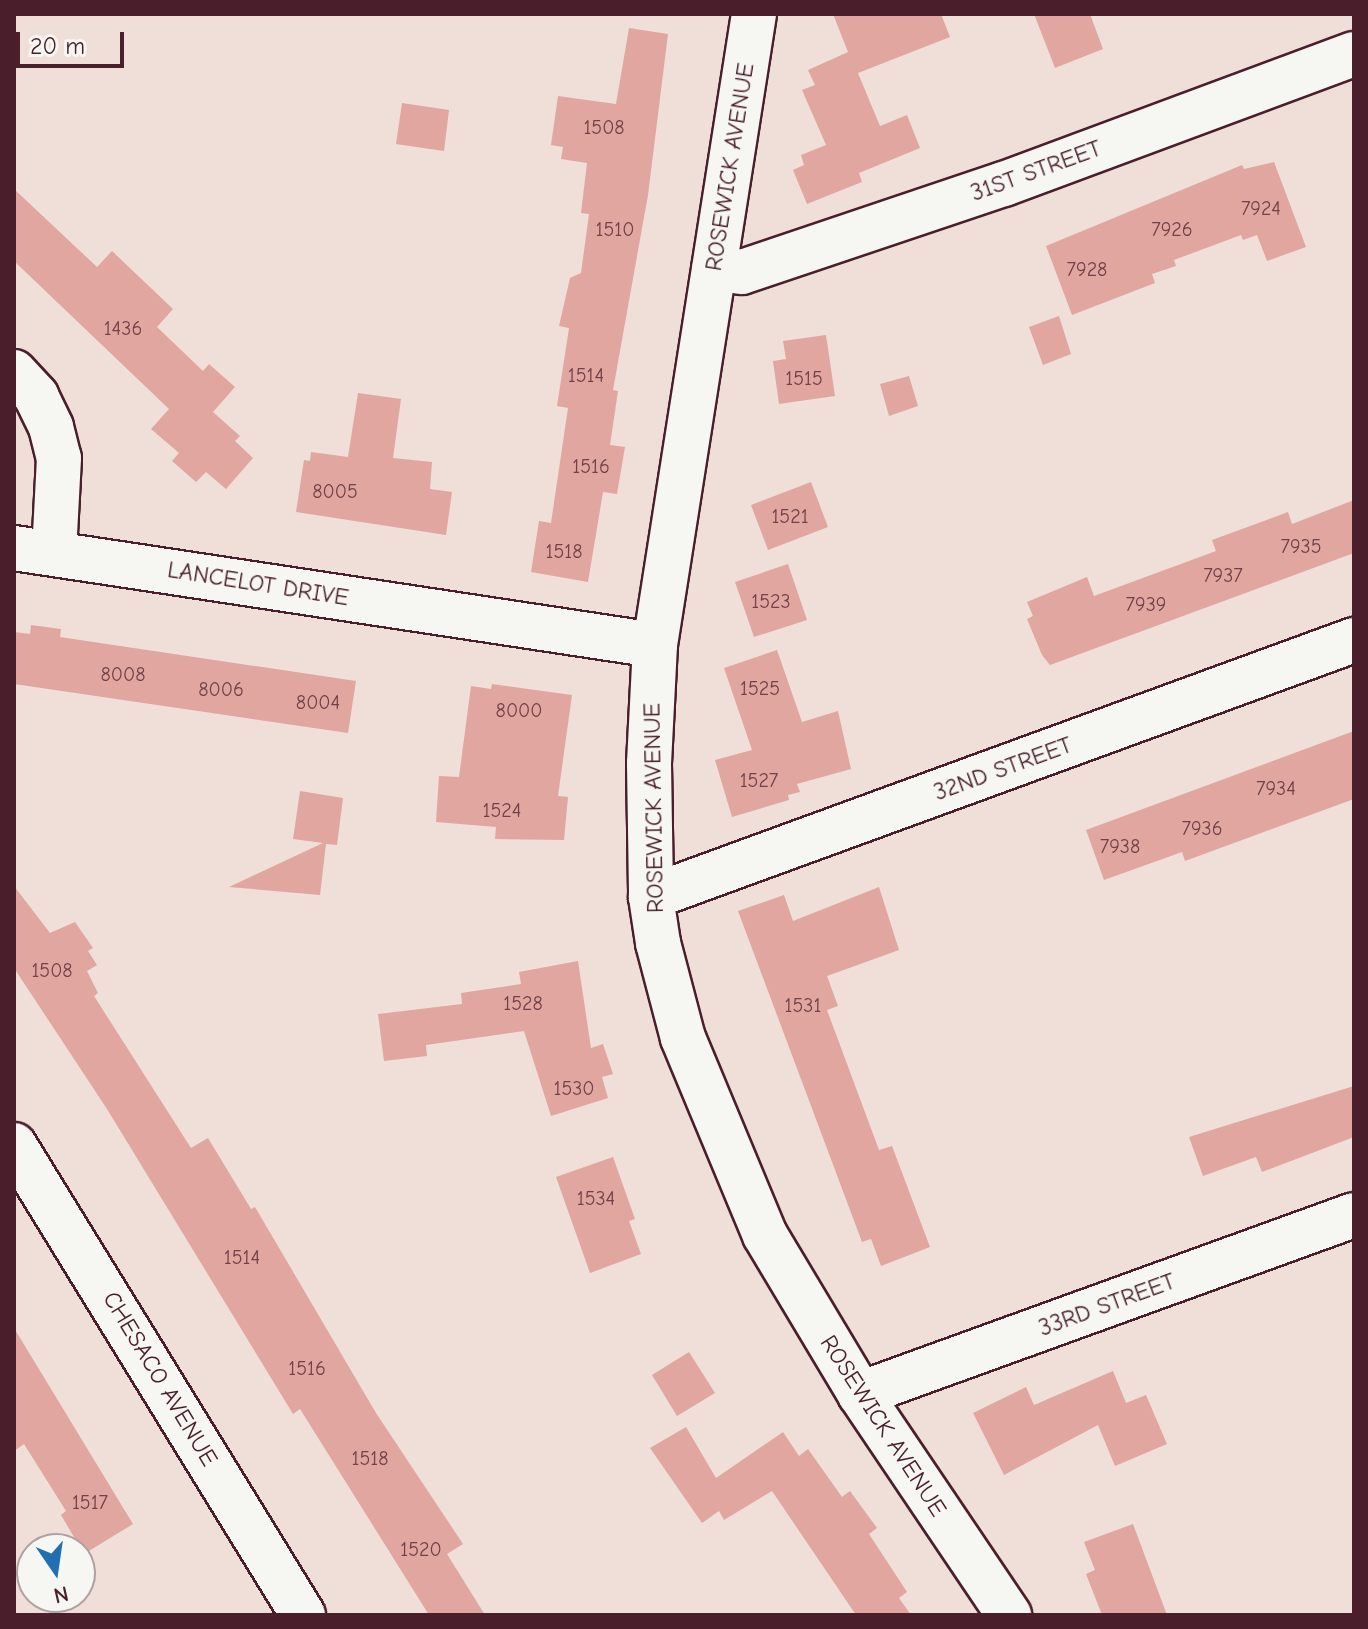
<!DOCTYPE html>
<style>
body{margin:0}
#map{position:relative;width:1368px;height:1629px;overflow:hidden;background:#f0ded9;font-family:"Comic Neue",sans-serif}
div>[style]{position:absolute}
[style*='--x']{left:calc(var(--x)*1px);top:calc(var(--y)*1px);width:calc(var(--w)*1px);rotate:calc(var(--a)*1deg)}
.building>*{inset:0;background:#e1a6a0}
.roads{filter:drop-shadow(2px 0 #4a1f2b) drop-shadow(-2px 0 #4a1f2b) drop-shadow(0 2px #4a1f2b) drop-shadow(0 -2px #4a1f2b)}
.minor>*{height:44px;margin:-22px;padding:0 22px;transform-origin:22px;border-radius:22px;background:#f6f6f2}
span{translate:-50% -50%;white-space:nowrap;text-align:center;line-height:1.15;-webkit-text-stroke:7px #f6f6f2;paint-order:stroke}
.number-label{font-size:20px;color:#704148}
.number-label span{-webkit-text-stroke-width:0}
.street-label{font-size:24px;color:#4a1f2b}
.frame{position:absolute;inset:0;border:16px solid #4a1f2b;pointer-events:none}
.north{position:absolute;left:16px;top:1533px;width:80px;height:80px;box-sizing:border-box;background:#f6f6f2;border:2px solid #b1a0a2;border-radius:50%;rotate:167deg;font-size:22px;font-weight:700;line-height:32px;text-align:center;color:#4a1f2b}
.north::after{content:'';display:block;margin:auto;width:28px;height:36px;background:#1f6fb2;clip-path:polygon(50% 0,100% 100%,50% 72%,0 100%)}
.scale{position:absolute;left:16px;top:32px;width:108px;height:36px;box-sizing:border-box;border:4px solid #4a1f2b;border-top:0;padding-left:10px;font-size:24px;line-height:28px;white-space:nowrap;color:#4a1f2b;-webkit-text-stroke:6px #f6f6f2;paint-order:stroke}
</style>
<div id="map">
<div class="building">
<i style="clip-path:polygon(833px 14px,941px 14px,950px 37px,858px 73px,880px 126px,907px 115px,920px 148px,859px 173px,862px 182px,807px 204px,793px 170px,804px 165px,801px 155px,826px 145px,802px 90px,815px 85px,808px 70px,848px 52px)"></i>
<i style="clip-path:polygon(1034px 14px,1090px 14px,1103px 49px,1055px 68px)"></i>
<i style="clip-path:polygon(629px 28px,668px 34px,648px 195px,613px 390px,618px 391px,610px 445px,625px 447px,617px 494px,603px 492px,588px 582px,531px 572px,539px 521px,551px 523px,568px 408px,557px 406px,569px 328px,559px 326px,570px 278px,581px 273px,589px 214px,581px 213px,587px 163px,561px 159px,563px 147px,551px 145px,558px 96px,616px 104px)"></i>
<i style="clip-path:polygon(402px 103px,449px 110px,444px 151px,396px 144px)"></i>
<i style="clip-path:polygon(1274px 162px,1306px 247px,1267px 261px,1257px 235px,1243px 240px,1241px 235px,1174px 260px,1176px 266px,1152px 274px,1155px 283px,1072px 315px,1046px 246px,1242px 165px,1244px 169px)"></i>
<i style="clip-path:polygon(14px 189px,97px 267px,112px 251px,173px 309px,157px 327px,203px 371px,209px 364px,235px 387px,213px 412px,240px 436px,235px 441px,253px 458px,226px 489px,206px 472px,196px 482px,172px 461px,179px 453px,151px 429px,169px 409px,14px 261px)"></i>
<i style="clip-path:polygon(1059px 316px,1071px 354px,1043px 365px,1029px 327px)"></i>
<i style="clip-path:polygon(826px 335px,835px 396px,779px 404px,773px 361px,786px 359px,783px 341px)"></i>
<i style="clip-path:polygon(909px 376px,918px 406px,889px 416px,880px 384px)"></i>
<i style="clip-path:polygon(358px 393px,401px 399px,393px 458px,432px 462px,430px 489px,452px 492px,446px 535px,296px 512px,304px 460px,310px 461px,311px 452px,348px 457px)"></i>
<i style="clip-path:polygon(811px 482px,828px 527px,768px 550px,751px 505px)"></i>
<i style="clip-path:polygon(1354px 500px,1354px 553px,1050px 665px,1042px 655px,1027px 619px,1033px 616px,1027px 602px,1087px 577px,1094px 596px,1216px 551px,1212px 540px,1288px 512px,1292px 524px)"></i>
<i style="clip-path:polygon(788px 564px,807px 620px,754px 637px,735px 582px)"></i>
<i style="clip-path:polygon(31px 625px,61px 629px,60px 637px,356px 681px,348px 733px,14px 684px,14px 632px,30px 634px)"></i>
<i style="clip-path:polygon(777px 650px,802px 722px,838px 711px,851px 769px,797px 784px,800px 792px,788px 795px,789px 800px,732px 817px,715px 760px,752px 750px,724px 668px)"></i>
<i style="clip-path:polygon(492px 684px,572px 695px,558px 796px,568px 797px,564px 840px,495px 839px,496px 827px,436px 822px,439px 776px,459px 777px,471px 686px,491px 689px)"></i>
<i style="clip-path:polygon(1354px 731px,1354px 799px,1185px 861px,1182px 852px,1104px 880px,1086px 830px)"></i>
<i style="clip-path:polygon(300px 791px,343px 798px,337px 845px,326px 844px,320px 895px,229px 887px,323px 843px,293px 839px)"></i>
<i style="clip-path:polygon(14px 886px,50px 933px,75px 922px,93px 948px,88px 951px,97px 965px,87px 971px,98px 993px,94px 996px,191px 1148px,208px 1138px,251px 1209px,255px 1207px,376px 1413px,463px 1544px,447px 1554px,485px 1615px,429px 1615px,300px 1409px,293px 1414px,107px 1109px,14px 968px)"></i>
<i style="clip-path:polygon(879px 887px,899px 950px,827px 976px,838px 1006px,827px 1010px,879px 1150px,892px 1146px,930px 1247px,881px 1266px,871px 1239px,862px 1242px,738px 911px,784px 895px,793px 921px)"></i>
<i style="clip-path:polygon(578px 961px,591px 1048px,603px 1044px,613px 1074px,602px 1077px,608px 1098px,551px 1116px,524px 1031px,426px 1045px,427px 1056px,384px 1061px,378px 1014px,462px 1004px,461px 993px,521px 984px,519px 972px)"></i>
<i style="clip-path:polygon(1354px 1086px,1354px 1137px,1262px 1172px,1256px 1157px,1203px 1176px,1189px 1137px)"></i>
<i style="clip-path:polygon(613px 1157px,635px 1219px,629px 1221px,641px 1254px,590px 1273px,556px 1177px)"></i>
<i style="clip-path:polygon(14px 1328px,133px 1524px,84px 1554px,61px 1515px,66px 1511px,24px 1444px,14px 1451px)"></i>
<i style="clip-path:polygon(689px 1352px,715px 1393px,677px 1416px,652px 1375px)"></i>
<i style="clip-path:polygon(1113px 1371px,1126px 1403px,1146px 1395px,1167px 1444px,1115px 1466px,1098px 1425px,1004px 1475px,973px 1413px,1026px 1387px,1034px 1405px)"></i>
<i style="clip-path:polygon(686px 1427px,716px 1478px,783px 1432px,799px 1456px,808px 1449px,842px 1497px,850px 1491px,877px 1528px,869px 1534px,907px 1592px,899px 1598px,911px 1615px,856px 1615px,772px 1491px,724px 1520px,719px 1511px,702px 1523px,650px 1448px)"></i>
<i style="clip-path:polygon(1133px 1524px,1167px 1615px,1102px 1615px,1086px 1574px,1095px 1570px,1084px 1542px)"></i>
</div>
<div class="roads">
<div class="minor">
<i style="--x:754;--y:14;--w:639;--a:98.92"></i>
<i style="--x:655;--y:645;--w:119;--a:92.9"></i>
<i style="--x:649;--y:764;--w:133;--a:89.1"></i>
<i style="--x:651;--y:897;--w:47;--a:81.3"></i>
<i style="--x:658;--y:943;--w:98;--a:75.3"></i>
<i style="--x:683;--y:1038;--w:213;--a:67.4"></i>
<i style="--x:765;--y:1235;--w:185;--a:59.1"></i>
<i style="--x:860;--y:1394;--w:267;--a:56"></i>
<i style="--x:714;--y:269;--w:28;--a:6"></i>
<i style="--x:742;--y:272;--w:276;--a:-18.6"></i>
<i style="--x:1004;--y:184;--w:373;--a:-20.4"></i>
<i style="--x:14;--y:372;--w:33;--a:47"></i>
<i style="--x:36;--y:396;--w:34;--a:64"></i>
<i style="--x:51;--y:427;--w:32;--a:76"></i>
<i style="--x:59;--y:458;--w:95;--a:93"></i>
<i style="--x:14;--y:548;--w:648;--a:8.61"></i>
<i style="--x:651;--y:897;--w:749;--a:-20.08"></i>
<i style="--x:14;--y:1145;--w:552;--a:58.41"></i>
<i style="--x:860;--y:1394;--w:525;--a:-19.92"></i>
</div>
</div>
<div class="number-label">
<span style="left:604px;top:127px">1508</span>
<span style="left:1261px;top:208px">7924</span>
<span style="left:615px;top:229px">1510</span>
<span style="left:1172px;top:229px">7926</span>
<span style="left:1087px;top:269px">7928</span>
<span style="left:123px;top:328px">1436</span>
<span style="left:586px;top:375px">1514</span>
<span style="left:804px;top:378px">1515</span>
<span style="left:591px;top:466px">1516</span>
<span style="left:335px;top:491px">8005</span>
<span style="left:790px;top:516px">1521</span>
<span style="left:1301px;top:546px">7935</span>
<span style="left:564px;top:551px">1518</span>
<span style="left:1223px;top:575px">7937</span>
<span style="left:771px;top:601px">1523</span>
<span style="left:1146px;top:604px">7939</span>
<span style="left:123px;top:674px">8008</span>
<span style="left:760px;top:688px">1525</span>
<span style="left:221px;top:689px">8006</span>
<span style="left:318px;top:702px">8004</span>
<span style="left:519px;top:710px">8000</span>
<span style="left:759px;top:780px">1527</span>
<span style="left:1276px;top:788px">7934</span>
<span style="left:502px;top:810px">1524</span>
<span style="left:1202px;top:828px">7936</span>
<span style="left:1120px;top:846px">7938</span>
<span style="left:52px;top:970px">1508</span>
<span style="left:523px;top:1003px">1528</span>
<span style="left:803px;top:1005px">1531</span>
<span style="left:574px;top:1088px">1530</span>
<span style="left:596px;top:1198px">1534</span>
<span style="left:242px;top:1257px">1514</span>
<span style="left:307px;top:1368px">1516</span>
<span style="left:370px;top:1458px">1518</span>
<span style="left:90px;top:1502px">1517</span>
<span style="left:421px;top:1549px">1520</span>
</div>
<div class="street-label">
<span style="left:730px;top:167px;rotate:-81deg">ROSEWICK AVENUE</span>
<span style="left:1036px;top:171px;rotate:-20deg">31ST STREET</span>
<span style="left:258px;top:584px;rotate:9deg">LANCELOT DRIVE</span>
<span style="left:1003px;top:769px;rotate:-20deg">32ND STREET</span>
<span style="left:654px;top:808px;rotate:-91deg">ROSEWICK AVENUE</span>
<span style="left:1107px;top:1305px;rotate:-20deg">33RD STREET</span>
<span style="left:160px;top:1379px;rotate:59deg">CHESACO AVENUE</span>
<span style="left:883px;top:1426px;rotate:57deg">ROSEWICK AVENUE</span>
</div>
<div class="frame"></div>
<div class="north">N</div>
<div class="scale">20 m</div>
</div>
